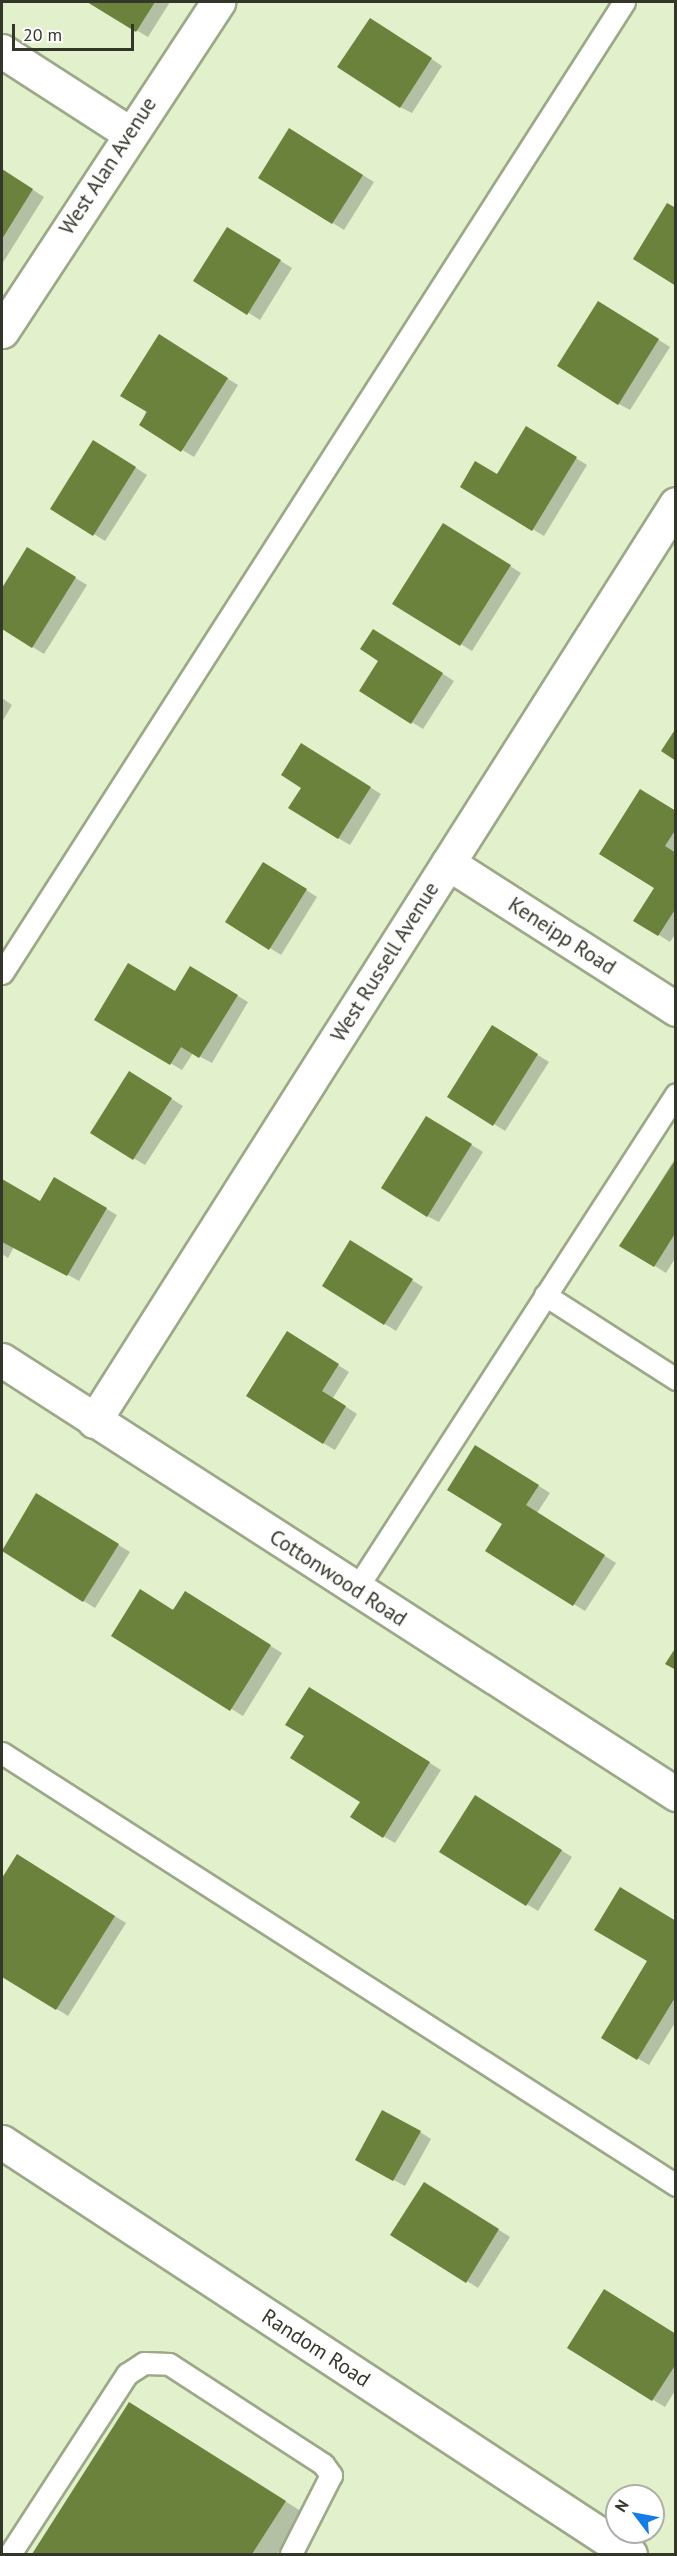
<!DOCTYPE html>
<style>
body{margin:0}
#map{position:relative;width:677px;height:2556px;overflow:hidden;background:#e2f0cc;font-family:"PT Sans",sans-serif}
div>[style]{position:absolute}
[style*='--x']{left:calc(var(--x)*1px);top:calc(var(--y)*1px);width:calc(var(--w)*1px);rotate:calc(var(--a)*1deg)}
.shadow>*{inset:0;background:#0003}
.building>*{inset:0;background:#6a823c}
.roads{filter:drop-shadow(2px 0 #9ca988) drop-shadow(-2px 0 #9ca988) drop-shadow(0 2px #9ca988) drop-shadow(0 -2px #9ca988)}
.lane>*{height:21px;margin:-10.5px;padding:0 10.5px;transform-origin:10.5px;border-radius:10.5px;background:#fff}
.street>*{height:33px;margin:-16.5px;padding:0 16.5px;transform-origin:16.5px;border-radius:16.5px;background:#fff}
span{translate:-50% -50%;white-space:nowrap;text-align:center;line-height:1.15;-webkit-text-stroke:6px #fff;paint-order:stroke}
.street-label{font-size:21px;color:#323729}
.frame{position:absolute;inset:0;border:3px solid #323729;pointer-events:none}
.north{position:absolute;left:605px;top:2484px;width:60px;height:60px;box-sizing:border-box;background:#fff;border:2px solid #adafa9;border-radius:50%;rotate:302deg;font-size:16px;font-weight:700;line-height:24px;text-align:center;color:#323729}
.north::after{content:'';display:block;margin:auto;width:21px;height:27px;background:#147ce4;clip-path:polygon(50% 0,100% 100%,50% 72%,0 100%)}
.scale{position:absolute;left:12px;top:24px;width:122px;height:27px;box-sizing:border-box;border:3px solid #323729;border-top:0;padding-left:8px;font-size:18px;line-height:21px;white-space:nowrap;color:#323729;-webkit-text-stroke:4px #fff;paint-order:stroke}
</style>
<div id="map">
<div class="shadow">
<i style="clip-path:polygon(89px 2px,170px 2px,148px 37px)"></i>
<i style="clip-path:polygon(382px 26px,442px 66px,412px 113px,400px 107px)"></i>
<i style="clip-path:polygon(301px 137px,374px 182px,344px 230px,260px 177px)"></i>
<i style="clip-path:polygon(2px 170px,44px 197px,2px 264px)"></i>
<i style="clip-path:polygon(239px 235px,292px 268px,260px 320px,196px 280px)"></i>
<i style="clip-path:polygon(609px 309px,670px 347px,630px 410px,619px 404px)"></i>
<i style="clip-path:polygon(170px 343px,238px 385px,194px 457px,141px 425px)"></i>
<i style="clip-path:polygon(527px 428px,587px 465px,544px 536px,462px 487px,498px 476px)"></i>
<i style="clip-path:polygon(105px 448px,147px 475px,105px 541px,52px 508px)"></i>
<i style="clip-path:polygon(455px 531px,521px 573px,472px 651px,395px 603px)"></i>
<i style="clip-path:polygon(28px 549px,87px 585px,44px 654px,2px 628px,2px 591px)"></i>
<i style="clip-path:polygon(385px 637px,454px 681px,423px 729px,361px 691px,380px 660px)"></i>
<i style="clip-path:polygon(2px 698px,12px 705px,2px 722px)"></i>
<i style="clip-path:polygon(313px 752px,381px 794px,350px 845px,338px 838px,303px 787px)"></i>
<i style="clip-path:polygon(676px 812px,676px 933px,670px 942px,635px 920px,656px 887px,601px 853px)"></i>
<i style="clip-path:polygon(275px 870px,317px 897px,281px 955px,270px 948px)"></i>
<i style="clip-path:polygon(191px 968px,248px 1002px,212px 1063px,193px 1053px,182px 1070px,96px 1019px,175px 993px)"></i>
<i style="clip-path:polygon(504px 1034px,549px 1062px,505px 1131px,494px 1124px)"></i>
<i style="clip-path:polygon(141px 1080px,183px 1106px,145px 1165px,92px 1133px)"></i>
<i style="clip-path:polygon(438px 1124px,483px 1152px,439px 1222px,427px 1216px)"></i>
<i style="clip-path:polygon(674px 1160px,676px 1257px,666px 1273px,621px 1245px)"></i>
<i style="clip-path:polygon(55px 1179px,117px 1215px,79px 1281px,15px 1245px,8px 1258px,2px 1254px,2px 1181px,40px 1203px)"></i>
<i style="clip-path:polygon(362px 1249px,423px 1287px,396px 1331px,324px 1286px)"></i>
<i style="clip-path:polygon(298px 1340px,349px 1372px,333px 1398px,357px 1414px,335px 1450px,323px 1443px)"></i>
<i style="clip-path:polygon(487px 1453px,550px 1493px,537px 1513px,616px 1563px,585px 1611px,487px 1551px,504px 1524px)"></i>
<i style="clip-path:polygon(37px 1495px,130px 1552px,95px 1608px,2px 1550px)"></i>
<i style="clip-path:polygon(196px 1599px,282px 1653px,243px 1716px,113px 1635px)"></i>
<i style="clip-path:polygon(321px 1695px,441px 1770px,395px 1843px,383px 1836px,362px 1802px,306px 1736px)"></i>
<i style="clip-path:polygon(487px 1804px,572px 1857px,538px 1911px,441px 1851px)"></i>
<i style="clip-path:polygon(17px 1856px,126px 1923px,68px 2016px,2px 1975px,2px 1881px)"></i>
<i style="clip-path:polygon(676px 1922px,676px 2021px,649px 2065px,603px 2038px)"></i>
<i style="clip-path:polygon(420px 2132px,431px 2139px,405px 2186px,368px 2166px)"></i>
<i style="clip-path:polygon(436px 2190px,510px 2237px,478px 2288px,467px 2281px)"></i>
<i style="clip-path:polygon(676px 2335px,676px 2389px,665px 2407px,569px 2348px)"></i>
<i style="clip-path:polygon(129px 2404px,304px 2513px,277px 2554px,34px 2554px)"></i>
</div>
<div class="building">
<i style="clip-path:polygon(87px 2px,155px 2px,136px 32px)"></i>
<i style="clip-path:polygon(370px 18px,432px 58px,400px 108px,337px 67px)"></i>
<i style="clip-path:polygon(289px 128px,363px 175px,332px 224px,258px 178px)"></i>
<i style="clip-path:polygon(2px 169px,33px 189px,2px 239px)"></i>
<i style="clip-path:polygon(667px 203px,676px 208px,676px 286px,633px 259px)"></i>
<i style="clip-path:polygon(227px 227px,281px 260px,247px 315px,193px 281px)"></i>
<i style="clip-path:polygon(598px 301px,659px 339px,618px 405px,557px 366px)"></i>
<i style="clip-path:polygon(159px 334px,228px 378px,181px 452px,139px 425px,147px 412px,120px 396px)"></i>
<i style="clip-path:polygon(526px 426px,577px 457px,532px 531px,460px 487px,475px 461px,497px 474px)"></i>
<i style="clip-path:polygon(93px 440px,136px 467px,93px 536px,50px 509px)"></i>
<i style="clip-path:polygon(443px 523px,511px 565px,460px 646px,392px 604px)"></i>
<i style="clip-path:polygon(27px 547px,76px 577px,32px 648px,2px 629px,2px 588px)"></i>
<i style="clip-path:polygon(373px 629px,443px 673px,411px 724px,359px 691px,378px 661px,360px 649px)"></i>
<i style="clip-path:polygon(676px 728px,676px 761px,661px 751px)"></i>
<i style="clip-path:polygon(301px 743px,371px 787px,338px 839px,288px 808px,301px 788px,281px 775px)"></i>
<i style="clip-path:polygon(640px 789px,676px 811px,676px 829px,665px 846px,676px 853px,676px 908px,658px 936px,633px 921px,654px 888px,599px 854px)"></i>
<i style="clip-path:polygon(263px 862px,307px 889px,269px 950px,225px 922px)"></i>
<i style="clip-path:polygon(128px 963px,175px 991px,190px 966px,238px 995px,199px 1058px,181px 1047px,170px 1065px,94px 1020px)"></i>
<i style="clip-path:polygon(492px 1025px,538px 1054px,493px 1126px,447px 1097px)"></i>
<i style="clip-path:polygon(129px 1071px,172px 1098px,133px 1160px,90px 1133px)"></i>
<i style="clip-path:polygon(426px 1116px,472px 1144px,427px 1217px,381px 1188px)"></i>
<i style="clip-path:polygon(676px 1159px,676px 1232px,654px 1267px,619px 1246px)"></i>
<i style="clip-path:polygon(54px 1177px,107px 1208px,67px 1276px,2px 1242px,2px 1179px,40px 1201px)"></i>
<i style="clip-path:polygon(350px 1240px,413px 1279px,384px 1325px,322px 1286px)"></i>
<i style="clip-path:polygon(287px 1331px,339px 1364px,322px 1391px,346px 1406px,323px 1444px,246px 1396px)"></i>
<i style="clip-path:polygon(475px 1445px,539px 1485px,526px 1505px,605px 1555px,573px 1606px,485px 1551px,502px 1524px,447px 1490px)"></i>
<i style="clip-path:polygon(36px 1493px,119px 1544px,83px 1602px,2px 1551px)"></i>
<i style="clip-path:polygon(140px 1589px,173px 1610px,185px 1591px,271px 1645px,230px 1711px,111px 1636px)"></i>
<i style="clip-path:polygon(676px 1647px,676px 1670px,665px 1664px)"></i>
<i style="clip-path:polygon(309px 1687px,430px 1762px,383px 1838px,350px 1817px,360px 1802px,290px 1758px,304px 1736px,285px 1725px)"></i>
<i style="clip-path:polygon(475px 1795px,562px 1850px,526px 1906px,439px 1852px)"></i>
<i style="clip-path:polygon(17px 1854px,115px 1916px,56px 2010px,2px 1977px,2px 1878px)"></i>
<i style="clip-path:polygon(620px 1887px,676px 1921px,676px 1996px,637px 2060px,601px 2038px,647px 1961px,594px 1930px)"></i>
<i style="clip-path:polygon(382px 2110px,421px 2131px,393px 2181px,355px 2160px)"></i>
<i style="clip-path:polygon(424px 2182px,499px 2229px,466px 2283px,390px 2235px)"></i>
<i style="clip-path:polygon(604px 2289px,676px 2334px,676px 2364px,652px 2401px,567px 2348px)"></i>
<i style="clip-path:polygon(129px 2402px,286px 2501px,252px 2554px,32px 2554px)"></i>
</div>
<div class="roads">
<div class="lane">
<i style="--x:2;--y:973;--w:1153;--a:-57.36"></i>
<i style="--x:545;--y:1295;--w:156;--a:32.7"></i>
<i style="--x:356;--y:1589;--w:589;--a:-57.12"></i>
<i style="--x:2;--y:1753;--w:801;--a:32.66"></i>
<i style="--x:10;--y:2554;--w:215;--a:-57"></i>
<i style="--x:127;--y:2374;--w:20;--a:-33"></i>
<i style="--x:144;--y:2363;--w:25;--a:2"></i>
<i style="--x:169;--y:2364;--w:184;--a:33"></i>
<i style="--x:323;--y:2464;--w:14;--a:54"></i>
<i style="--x:331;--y:2475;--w:89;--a:116.9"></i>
</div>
<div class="street">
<i style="--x:2;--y:51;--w:151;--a:32.8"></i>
<i style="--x:2;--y:331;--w:394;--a:-56.7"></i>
<i style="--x:448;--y:863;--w:271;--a:32.6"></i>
<i style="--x:2;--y:1360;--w:802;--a:32.78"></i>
<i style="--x:94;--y:1421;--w:1086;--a:-57.6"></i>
<i style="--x:2;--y:2142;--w:751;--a:33.27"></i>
</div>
</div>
<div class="street-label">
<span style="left:108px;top:166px;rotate:-57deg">West Alan Avenue</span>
<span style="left:562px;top:936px;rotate:33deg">Keneipp Road</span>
<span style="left:385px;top:962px;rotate:-58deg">West Russell Avenue</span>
<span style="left:338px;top:1578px;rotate:33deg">Cottonwood Road</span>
<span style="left:316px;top:2348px;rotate:33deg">Random Road</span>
</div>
<div class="frame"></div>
<div class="north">N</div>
<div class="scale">20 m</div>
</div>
